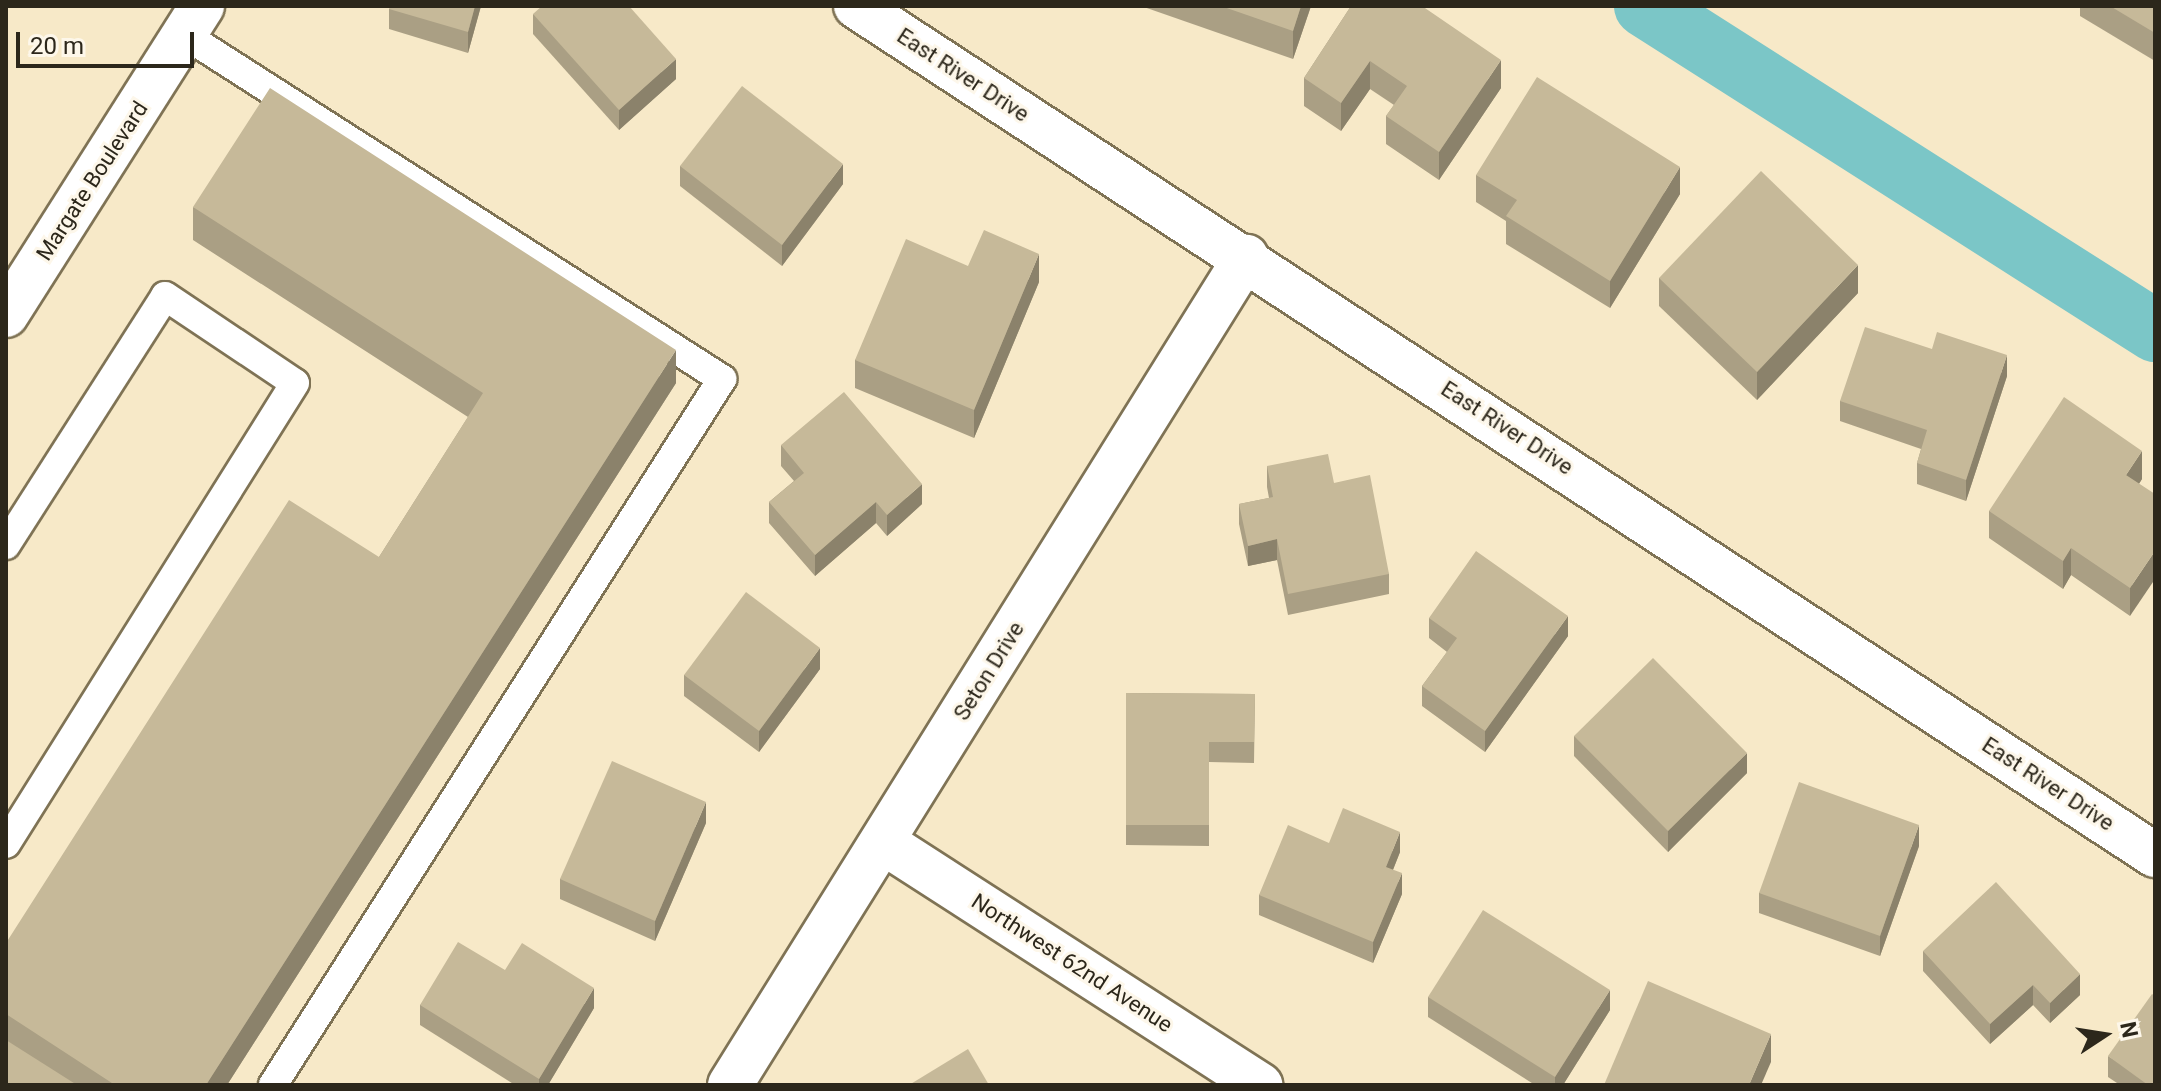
<!DOCTYPE html>
<style>
body{margin:0}
#map{position:relative;width:2161px;height:1091px;overflow:hidden;background:#f7e9c8;font-family:Roboto,sans-serif}
div>[style]{position:absolute}
[style*='--x']{left:calc(var(--x)*1px);top:calc(var(--y)*1px);width:calc(var(--w)*1px);rotate:calc(var(--a)*1deg)}
.canal>*{height:62px;margin:-31px;padding:0 31px;transform-origin:31px;border-radius:31px;background:#7bc6c7}
.roads{filter:drop-shadow(2px 0 #7f7355) drop-shadow(-2px 0 #7f7355) drop-shadow(0 2px #7f7355) drop-shadow(0 -2px #7f7355)}
.service>*{height:28px;margin:-14px;padding:0 14px;transform-origin:14px;border-radius:14px;background:#fff}
.minor>*{height:44px;margin:-22px;padding:0 22px;transform-origin:22px;border-radius:22px;background:#fff}
.tertiary>*{height:44px;margin:-22px;padding:0 22px;transform-origin:22px;border-radius:22px;background:#fff}
.wall>*{inset:0;background:#aa9f84}
.shaded-wall>*{inset:0;background:#8b826b}
.building>*{inset:0;background:#c6b999}
span{translate:-50% -50%;white-space:nowrap;text-align:center;line-height:1.15;-webkit-text-stroke:6px #fdf7ea;paint-order:stroke}
.street-label{font-size:22px;color:#2c271b}
.frame{position:absolute;inset:0;border:8px solid #2c271b;pointer-events:none}
.north{position:absolute;left:2065px;top:995px;width:80px;height:80px;-webkit-text-stroke:6px #fdf7ea;paint-order:stroke;rotate:78deg;font-size:22px;font-weight:700;line-height:32px;text-align:center;color:#2c271b}
.north::after{content:'';display:block;margin:auto;width:28px;height:36px;background:#2c271b;clip-path:polygon(50% 0,100% 100%,50% 72%,0 100%)}
.scale{position:absolute;left:16px;top:32px;width:178px;height:36px;box-sizing:border-box;border:4px solid #2c271b;border-top:0;padding-left:10px;font-size:24px;line-height:28px;white-space:nowrap;color:#2c271b;-webkit-text-stroke:6px #fdf7ea;paint-order:stroke}
</style>
<div id="map">
<div class="canal">
<i style="--x:1645;--y:6;--w:605;--a:32.51"></i>
</div>
<div class="roads">
<div class="service">
<i style="--x:185;--y:35;--w:638;--a:32.64"></i>
<i style="--x:722;--y:379;--w:837;--a:122.46"></i>
<i style="--x:6;--y:545;--w:295;--a:-57.4"></i>
<i style="--x:165;--y:296;--w:156;--a:33.8"></i>
<i style="--x:295;--y:383;--w:544;--a:122.08"></i>
</div>
<div class="minor">
<i style="--x:856;--y:6;--w:1552;--a:33.17"></i>
<i style="--x:883;--y:842;--w:449;--a:32.8"></i>
<i style="--x:730;--y:1085;--w:976;--a:-58.07"></i>
</div>
<div class="tertiary">
<i style="--x:6;--y:315;--w:366;--a:-57.6"></i>
</div>
</div>
<div class="wall">
<i style="clip-path:polygon(481px 6px,468px 53px,389px 29px,389px 9px)"></i>
<i style="clip-path:polygon(1141px 6px,1311px 6px,1293px 59px)"></i>
<i style="clip-path:polygon(1351px 6px,1501px 88px,1439px 180px,1386px 144px,1386px 116px,1394px 105px,1370px 89px,1341px 131px,1304px 106px,1304px 78px)"></i>
<i style="clip-path:polygon(2080px 6px,2155px 6px,2155px 61px,2080px 16px)"></i>
<i style="clip-path:polygon(533px 14px,676px 79px,619px 130px,533px 34px)"></i>
<i style="clip-path:polygon(680px 166px,843px 184px,782px 266px,680px 186px)"></i>
<i style="clip-path:polygon(1476px 175px,1680px 194px,1610px 308px,1506px 244px,1506px 221px,1476px 202px)"></i>
<i style="clip-path:polygon(193px 207px,676px 383px,227px 1085px,6px 1085px,6px 943px,379px 557px,468px 417px,193px 240px)"></i>
<i style="clip-path:polygon(968px 266px,1039px 282px,974px 438px,855px 388px,855px 360px)"></i>
<i style="clip-path:polygon(1659px 278px,1858px 293px,1757px 400px,1659px 306px)"></i>
<i style="clip-path:polygon(1932px 349px,2007px 376px,1966px 501px,1917px 484px,1917px 463px,1921px 449px,1840px 421px,1840px 401px)"></i>
<i style="clip-path:polygon(781px 445px,922px 504px,887px 536px,876px 523px,815px 576px,769px 523px,769px 502px,794px 481px,781px 466px)"></i>
<i style="clip-path:polygon(1267px 466px,1334px 483px,1389px 574px,1389px 594px,1288px 615px,1277px 560px,1248px 566px,1239px 524px,1239px 504px,1269px 498px,1267px 487px)"></i>
<i style="clip-path:polygon(2142px 479px,2139px 484px,2130px 616px,2071px 575px,2063px 589px,1989px 538px,1989px 511px)"></i>
<i style="clip-path:polygon(1429px 618px,1568px 636px,1485px 752px,1422px 706px,1422px 686px,1447px 652px,1429px 638px)"></i>
<i style="clip-path:polygon(820px 669px,759px 752px,684px 696px,684px 675px)"></i>
<i style="clip-path:polygon(1126px 693px,1255px 694px,1254px 763px,1209px 762px,1209px 846px,1126px 845px)"></i>
<i style="clip-path:polygon(1574px 736px,1747px 773px,1668px 852px,1574px 756px)"></i>
<i style="clip-path:polygon(706px 823px,655px 941px,560px 899px,560px 879px)"></i>
<i style="clip-path:polygon(1329px 843px,1400px 852px,1393px 870px,1402px 894px,1373px 963px,1259px 915px,1259px 895px)"></i>
<i style="clip-path:polygon(1919px 846px,1880px 956px,1759px 913px,1759px 893px)"></i>
<i style="clip-path:polygon(1923px 951px,2080px 995px,2050px 1023px,2033px 1005px,1990px 1044px,1923px 971px)"></i>
<i style="clip-path:polygon(505px 970px,594px 1008px,548px 1085px,515px 1085px,420px 1025px,420px 1005px)"></i>
<i style="clip-path:polygon(1428px 997px,1610px 1010px,1563px 1085px,1535px 1085px,1428px 1017px)"></i>
<i style="clip-path:polygon(2108px 1056px,2155px 1085px,2120px 1085px,2108px 1077px)"></i>
</div>
<div class="shaded-wall">
<i style="clip-path:polygon(475px 6px,481px 6px,468px 53px,468px 32px)"></i>
<i style="clip-path:polygon(1301px 6px,1311px 6px,1293px 59px,1293px 31px)"></i>
<i style="clip-path:polygon(676px 59px,676px 79px,619px 130px,619px 110px)"></i>
<i style="clip-path:polygon(1501px 60px,1501px 88px,1439px 180px,1439px 152px)"></i>
<i style="clip-path:polygon(1370px 61px,1370px 89px,1341px 131px,1341px 103px)"></i>
<i style="clip-path:polygon(843px 164px,843px 184px,782px 266px,782px 245px)"></i>
<i style="clip-path:polygon(1680px 167px,1680px 194px,1610px 308px,1610px 281px)"></i>
<i style="clip-path:polygon(1039px 254px,1039px 282px,974px 438px,974px 410px)"></i>
<i style="clip-path:polygon(1858px 265px,1858px 293px,1757px 400px,1757px 372px)"></i>
<i style="clip-path:polygon(676px 350px,676px 383px,227px 1085px,206px 1085px)"></i>
<i style="clip-path:polygon(2007px 355px,2007px 376px,1966px 501px,1966px 480px)"></i>
<i style="clip-path:polygon(2142px 451px,2142px 479px,2126px 503px,2126px 475px)"></i>
<i style="clip-path:polygon(922px 484px,922px 504px,887px 536px,887px 515px)"></i>
<i style="clip-path:polygon(876px 502px,876px 523px,815px 576px,815px 555px)"></i>
<i style="clip-path:polygon(1277px 539px,1277px 560px,1248px 566px,1248px 546px)"></i>
<i style="clip-path:polygon(2071px 548px,2071px 575px,2063px 589px,2063px 561px)"></i>
<i style="clip-path:polygon(2155px 551px,2155px 579px,2130px 616px,2130px 588px)"></i>
<i style="clip-path:polygon(1568px 616px,1568px 636px,1485px 752px,1485px 731px)"></i>
<i style="clip-path:polygon(820px 648px,820px 669px,759px 752px,759px 731px)"></i>
<i style="clip-path:polygon(1747px 753px,1747px 773px,1668px 852px,1668px 831px)"></i>
<i style="clip-path:polygon(706px 802px,706px 823px,655px 941px,655px 921px)"></i>
<i style="clip-path:polygon(1919px 825px,1919px 846px,1880px 956px,1880px 936px)"></i>
<i style="clip-path:polygon(1400px 832px,1400px 852px,1386px 887px,1386px 867px)"></i>
<i style="clip-path:polygon(1402px 873px,1402px 894px,1373px 963px,1373px 942px)"></i>
<i style="clip-path:polygon(2080px 974px,2080px 995px,2050px 1023px,2050px 1003px)"></i>
<i style="clip-path:polygon(2033px 985px,2033px 1005px,1990px 1044px,1990px 1024px)"></i>
<i style="clip-path:polygon(594px 988px,594px 1008px,548px 1085px,539px 1085px,539px 1079px)"></i>
<i style="clip-path:polygon(1610px 990px,1610px 1010px,1563px 1085px,1555px 1085px,1555px 1077px)"></i>
<i style="clip-path:polygon(1771px 1034px,1771px 1062px,1761px 1085px,1749px 1085px)"></i>
</div>
<div class="building">
<i style="clip-path:polygon(390px 6px,475px 6px,468px 32px,389px 9px)"></i>
<i style="clip-path:polygon(542px 6px,629px 6px,676px 59px,619px 110px,533px 14px)"></i>
<i style="clip-path:polygon(1221px 6px,1301px 6px,1293px 31px)"></i>
<i style="clip-path:polygon(1351px 6px,1422px 6px,1501px 60px,1439px 152px,1386px 116px,1407px 86px,1370px 61px,1341px 103px,1304px 78px)"></i>
<i style="clip-path:polygon(2110px 6px,2155px 6px,2155px 33px)"></i>
<i style="clip-path:polygon(1537px 77px,1680px 167px,1610px 281px,1506px 216px,1517px 200px,1476px 175px)"></i>
<i style="clip-path:polygon(742px 86px,843px 164px,782px 245px,680px 166px)"></i>
<i style="clip-path:polygon(270px 88px,676px 350px,206px 1085px,115px 1085px,6px 1014px,6px 943px,289px 500px,379px 557px,483px 393px,193px 207px)"></i>
<i style="clip-path:polygon(1761px 171px,1858px 265px,1757px 372px,1659px 278px)"></i>
<i style="clip-path:polygon(984px 230px,1039px 254px,974px 410px,855px 360px,906px 239px,968px 266px)"></i>
<i style="clip-path:polygon(1865px 327px,1932px 349px,1937px 332px,2007px 355px,1966px 480px,1917px 463px,1927px 430px,1840px 401px)"></i>
<i style="clip-path:polygon(844px 392px,922px 484px,887px 515px,876px 502px,815px 555px,769px 502px,804px 473px,781px 445px)"></i>
<i style="clip-path:polygon(2064px 397px,2142px 451px,2126px 475px,2155px 494px,2155px 551px,2130px 588px,2071px 548px,2063px 561px,1989px 511px)"></i>
<i style="clip-path:polygon(1328px 454px,1334px 483px,1370px 475px,1389px 574px,1288px 594px,1277px 539px,1248px 546px,1239px 504px,1273px 497px,1267px 466px)"></i>
<i style="clip-path:polygon(1476px 551px,1568px 616px,1485px 731px,1422px 686px,1457px 638px,1429px 618px)"></i>
<i style="clip-path:polygon(746px 592px,820px 648px,759px 731px,684px 675px)"></i>
<i style="clip-path:polygon(1653px 658px,1747px 753px,1668px 831px,1574px 736px)"></i>
<i style="clip-path:polygon(1126px 693px,1255px 694px,1254px 742px,1209px 742px,1209px 825px,1126px 825px)"></i>
<i style="clip-path:polygon(612px 761px,706px 802px,655px 921px,560px 879px)"></i>
<i style="clip-path:polygon(1799px 782px,1919px 825px,1880px 936px,1759px 893px)"></i>
<i style="clip-path:polygon(1343px 808px,1400px 832px,1386px 867px,1402px 873px,1373px 942px,1259px 895px,1288px 825px,1329px 843px)"></i>
<i style="clip-path:polygon(1996px 882px,2080px 974px,2050px 1003px,2033px 985px,1990px 1024px,1923px 951px)"></i>
<i style="clip-path:polygon(1483px 910px,1610px 990px,1555px 1077px,1428px 997px)"></i>
<i style="clip-path:polygon(458px 942px,505px 970px,522px 943px,594px 988px,539px 1079px,420px 1005px)"></i>
<i style="clip-path:polygon(1648px 981px,1771px 1034px,1749px 1085px,1604px 1085px)"></i>
<i style="clip-path:polygon(2152px 994px,2155px 996px,2155px 1085px,2148px 1085px,2108px 1056px)"></i>
<i style="clip-path:polygon(6px 1040px,77px 1085px,6px 1085px)"></i>
<i style="clip-path:polygon(968px 1049px,989px 1085px,909px 1085px)"></i>
</div>
<div class="street-label">
<span style="left:963px;top:75px;rotate:33deg">East River Drive</span>
<span style="left:92px;top:181px;rotate:-57deg">Margate Boulevard</span>
<span style="left:1507px;top:428px;rotate:33deg">East River Drive</span>
<span style="left:989px;top:671px;rotate:-58deg">Seton Drive</span>
<span style="left:2048px;top:784px;rotate:33deg">East River Drive</span>
<span style="left:1072px;top:963px;rotate:33deg">Northwest 62nd Avenue</span>
</div>
<div class="frame"></div>
<div class="north">N</div>
<div class="scale">20 m</div>
</div>
